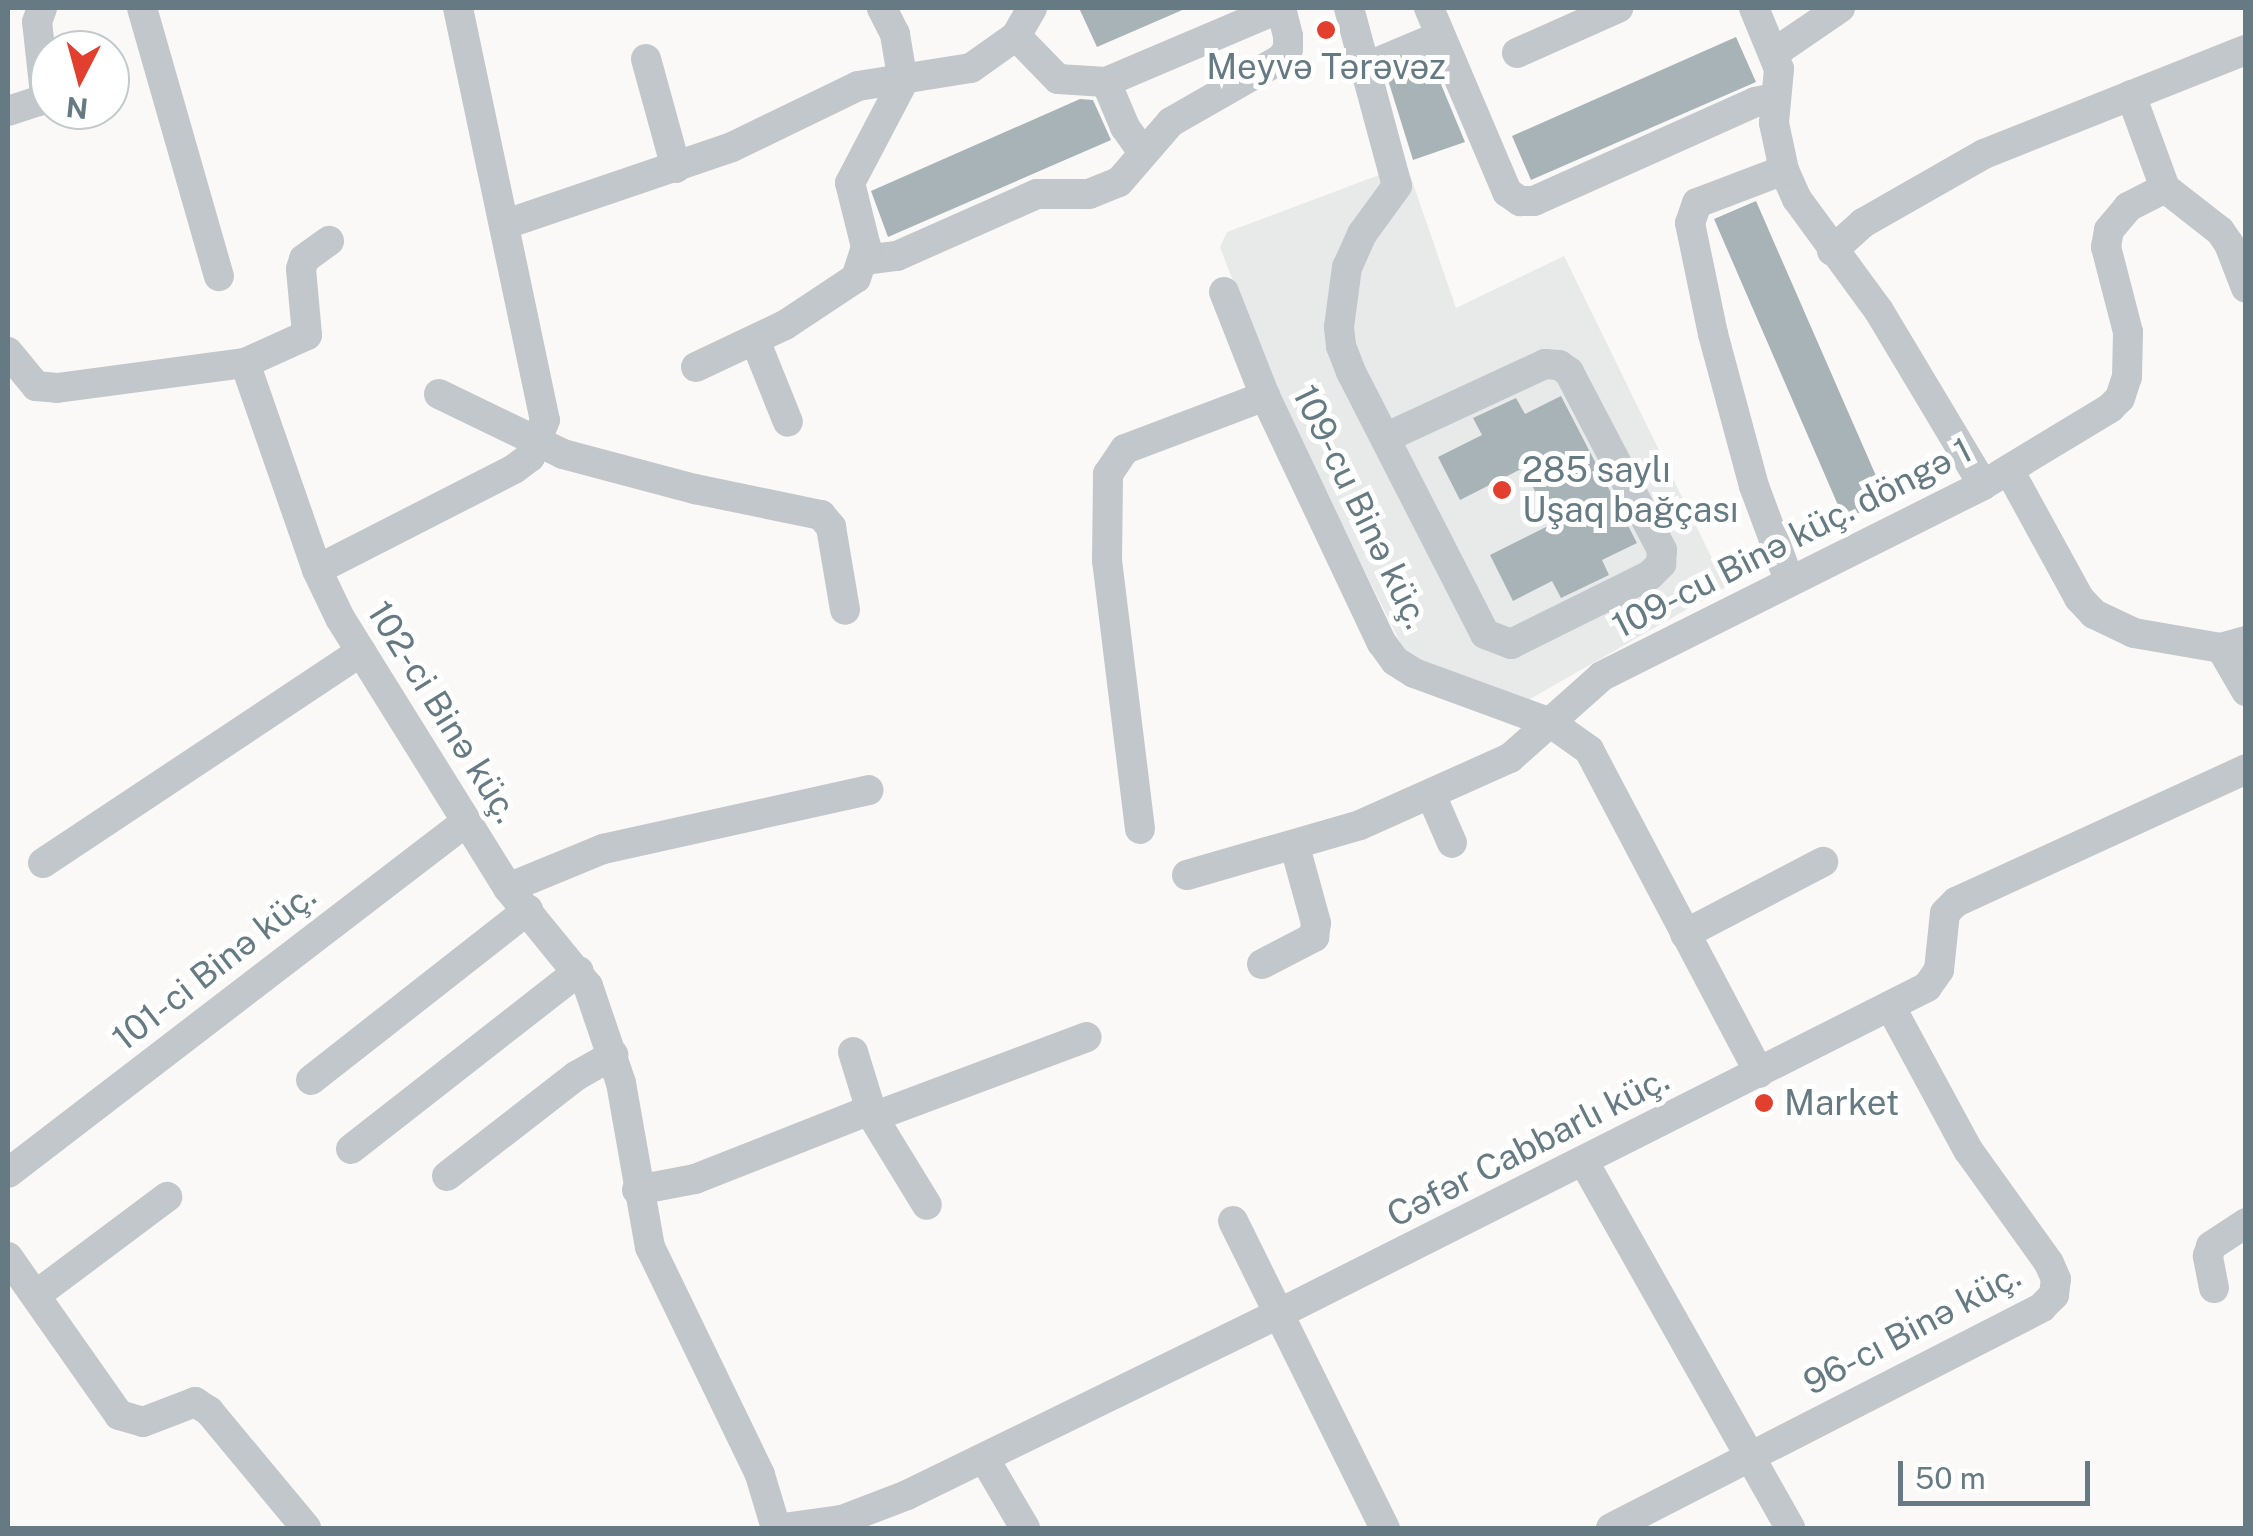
<!DOCTYPE html>
<meta charset="utf-8">
<style>
body{margin:0}
#map{position:relative;width:2253px;height:1536px;overflow:hidden;background:#faf9f8;font-family:"Public Sans",sans-serif}
div>[style]{position:absolute}
[style*='--x']{left:calc(var(--x)*1px);top:calc(var(--y)*1px);width:calc(var(--w)*1px);rotate:calc(var(--a)*1deg)}
.built>*{inset:0;background:#e8e9e9}
.building>*{inset:0;background:#a8b3b7}
.minor>*{height:30px;margin:-15px;padding:0 15px;transform-origin:15px;border-radius:15px;background:#c1c7ca}
.dots>*{width:28px;height:28px;translate:-50% -50%;box-sizing:border-box;border:5px solid #fff;border-radius:50%}
span{translate:-50% -50%;white-space:nowrap;text-align:center;line-height:1.15;-webkit-text-stroke:10px #fff;paint-order:stroke}
.poi-label{font-size:35px;color:#657a82}
.left{translate:0 -50%;text-align:left}
.street-label{font-size:35px;color:#657a82}
.frame{position:absolute;inset:0;border:10px solid #657a82;pointer-events:none}
.north{position:absolute;left:30px;top:30px;width:100px;height:100px;box-sizing:border-box;background:#fff;border:2px solid #c1cacd;border-radius:50%;rotate:186deg;font-size:28px;font-weight:700;line-height:40px;text-align:center;color:#657a82}
.north::after{content:'';display:block;margin:auto;width:35px;height:45px;background:#e33f2e;clip-path:polygon(50% 0,100% 100%,50% 72%,0 100%)}
.scale{position:absolute;left:1898px;top:1461px;width:192px;height:45px;box-sizing:border-box;border:5px solid #657a82;border-top:0;padding-left:12px;font-size:30px;line-height:35px;white-space:nowrap;color:#657a82;-webkit-text-stroke:8px #fff;paint-order:stroke}
</style>
<div id="map">
<div class="built">
<i style="clip-path:polygon(1395px 169px,1408px 169px,1456px 308px,1564px 256px,1726px 587px,1523px 703px,1406px 654px,1276px 393px,1220px 247px,1227px 232px)"></i>
</div>
<div class="building">
<i style="clip-path:polygon(1079px 8px,1187px 8px,1097px 47px)"></i>
<i style="clip-path:polygon(1736px 37px,1756px 82px,1531px 180px,1512px 136px)"></i>
<i style="clip-path:polygon(1433px 65px,1465px 142px,1413px 160px,1388px 80px)"></i>
<i style="clip-path:polygon(1080px 99px,1093px 100px,1111px 140px,888px 237px,871px 191px)"></i>
<i style="clip-path:polygon(1756px 201px,1887px 501px,1844px 519px,1714px 219px)"></i>
<i style="clip-path:polygon(1561px 396px,1637px 543px,1602px 560px,1609px 575px,1561px 598px,1552px 581px,1513px 601px,1490px 555px,1552px 524px,1523px 468px,1460px 500px,1438px 457px,1482px 435px,1473px 418px,1516px 398px,1525px 414px)"></i>
</div>
<div class="minor">
<i style="--x:142;--y:8;--w:279;--a:74"></i>
<i style="--x:458;--y:8;--w:421;--a:78.1"></i>
<i style="--x:545;--y:420;--w:40;--a:112"></i>
<i style="--x:530;--y:457;--w:20;--a:143"></i>
<i style="--x:514;--y:469;--w:221;--a:152.9"></i>
<i style="--x:317;--y:570;--w:53;--a:64.4"></i>
<i style="--x:340;--y:618;--w:318;--a:58.1"></i>
<i style="--x:508;--y:888;--w:127;--a:50.8"></i>
<i style="--x:588;--y:986;--w:102;--a:71.2"></i>
<i style="--x:621;--y:1083;--w:167;--a:80"></i>
<i style="--x:650;--y:1247;--w:253;--a:64.2"></i>
<i style="--x:760;--y:1475;--w:55;--a:73.2"></i>
<i style="--x:1349;--y:8;--w:184;--a:74.9"></i>
<i style="--x:1397;--y:186;--w:59;--a:126.1"></i>
<i style="--x:1362;--y:234;--w:36;--a:114"></i>
<i style="--x:1347;--y:267;--w:61;--a:97.6"></i>
<i style="--x:1339;--y:327;--w:19;--a:84"></i>
<i style="--x:1341;--y:346;--w:28;--a:69"></i>
<i style="--x:1351;--y:372;--w:294;--a:62.9"></i>
<i style="--x:1485;--y:634;--w:28;--a:21"></i>
<i style="--x:1511;--y:644;--w:155;--a:-26.4"></i>
<i style="--x:1650;--y:575;--w:16;--a:-45"></i>
<i style="--x:1661;--y:564;--w:14;--a:-86"></i>
<i style="--x:1662;--y:550;--w:201;--a:-117.6"></i>
<i style="--x:1569;--y:372;--w:12;--a:-145"></i>
<i style="--x:1559;--y:365;--w:14;--a:-176"></i>
<i style="--x:1545;--y:364;--w:176;--a:155.2"></i>
<i style="--x:1429;--y:8;--w:200;--a:67"></i>
<i style="--x:1507;--y:192;--w:16;--a:35"></i>
<i style="--x:1520;--y:201;--w:14;--a:0"></i>
<i style="--x:1534;--y:201;--w:242;--a:-24.1"></i>
<i style="--x:1755;--y:102;--w:19;--a:-12"></i>
<i style="--x:1754;--y:8;--w:66;--a:67.7"></i>
<i style="--x:1779;--y:69;--w:54;--a:95.3"></i>
<i style="--x:1774;--y:123;--w:48;--a:78"></i>
<i style="--x:1784;--y:170;--w:32;--a:66"></i>
<i style="--x:1797;--y:199;--w:139;--a:53.8"></i>
<i style="--x:1879;--y:311;--w:203;--a:59.1"></i>
<i style="--x:1016;--y:36;--w:60;--a:45.7"></i>
<i style="--x:1058;--y:79;--w:48;--a:3.6"></i>
<i style="--x:1106;--y:82;--w:189;--a:-23"></i>
<i style="--x:1517;--y:53;--w:111;--a:-24"></i>
<i style="--x:1774;--y:53;--w:80;--a:-34.3"></i>
<i style="--x:646;--y:59;--w:113;--a:74.6"></i>
<i style="--x:1366;--y:67;--w:80;--a:-22.7"></i>
<i style="--x:1106;--y:82;--w:49;--a:67.1"></i>
<i style="--x:1125;--y:127;--w:32;--a:55"></i>
<i style="--x:8;--y:111;--w:33;--a:-18"></i>
<i style="--x:39;--y:101;--w:9;--a:-49"></i>
<i style="--x:45;--y:94;--w:72;--a:-96.3"></i>
<i style="--x:37;--y:22;--w:15;--a:-70"></i>
<i style="--x:1784;--y:170;--w:93;--a:159.2"></i>
<i style="--x:1697;--y:203;--w:21;--a:109"></i>
<i style="--x:1690;--y:223;--w:113;--a:78.3"></i>
<i style="--x:1713;--y:334;--w:157;--a:74.9"></i>
<i style="--x:1754;--y:486;--w:100;--a:69.6"></i>
<i style="--x:2165;--y:188;--w:70;--a:38"></i>
<i style="--x:2220;--y:231;--w:16;--a:55"></i>
<i style="--x:2229;--y:244;--w:47;--a:68.9"></i>
<i style="--x:506;--y:224;--w:239;--a:-18.8"></i>
<i style="--x:732;--y:147;--w:140;--a:-25.8"></i>
<i style="--x:858;--y:86;--w:114;--a:-9.1"></i>
<i style="--x:971;--y:68;--w:55;--a:-35.4"></i>
<i style="--x:1016;--y:36;--w:32;--a:-60"></i>
<i style="--x:1832;--y:251;--w:42;--a:-42.1"></i>
<i style="--x:1863;--y:223;--w:139;--a:-29.7"></i>
<i style="--x:1984;--y:154;--w:282;--a:-21.7"></i>
<i style="--x:864;--y:260;--w:33;--a:-7"></i>
<i style="--x:897;--y:256;--w:153;--a:-23.9"></i>
<i style="--x:1037;--y:194;--w:52;--a:0"></i>
<i style="--x:1089;--y:194;--w:32;--a:-22"></i>
<i style="--x:1119;--y:182;--w:79;--a:-49.1"></i>
<i style="--x:1171;--y:122;--w:127;--a:-29.8"></i>
<i style="--x:1281;--y:59;--w:12;--a:-55"></i>
<i style="--x:1288;--y:49;--w:13;--a:-90"></i>
<i style="--x:1288;--y:36;--w:29;--a:-104"></i>
<i style="--x:1224;--y:292;--w:112;--a:68.5"></i>
<i style="--x:1265;--y:396;--w:273;--a:64.7"></i>
<i style="--x:1382;--y:643;--w:22;--a:54"></i>
<i style="--x:1395;--y:661;--w:22;--a:32"></i>
<i style="--x:1414;--y:673;--w:146;--a:20.1"></i>
<i style="--x:1551;--y:723;--w:47;--a:35.4"></i>
<i style="--x:1589;--y:750;--w:365;--a:62.2"></i>
<i style="--x:755;--y:340;--w:88;--a:68.1"></i>
<i style="--x:8;--y:352;--w:44;--a:50.5"></i>
<i style="--x:36;--y:386;--w:21;--a:5"></i>
<i style="--x:57;--y:388;--w:190;--a:-7.6"></i>
<i style="--x:245;--y:363;--w:68;--a:-24.3"></i>
<i style="--x:307;--y:335;--w:66;--a:-95.2"></i>
<i style="--x:301;--y:269;--w:10;--a:-73"></i>
<i style="--x:304;--y:259;--w:31;--a:-36"></i>
<i style="--x:245;--y:363;--w:219;--a:70.8"></i>
<i style="--x:696;--y:367;--w:98;--a:-25.3"></i>
<i style="--x:785;--y:325;--w:85;--a:-33.5"></i>
<i style="--x:856;--y:278;--w:33;--a:-72"></i>
<i style="--x:866;--y:247;--w:66;--a:-104"></i>
<i style="--x:850;--y:183;--w:114;--a:-62.3"></i>
<i style="--x:903;--y:82;--w:49;--a:-99.5"></i>
<i style="--x:895;--y:34;--w:29;--a:-117"></i>
<i style="--x:439;--y:394;--w:138;--a:25.8"></i>
<i style="--x:563;--y:454;--w:137;--a:14.9"></i>
<i style="--x:695;--y:489;--w:129;--a:11.7"></i>
<i style="--x:821;--y:515;--w:16;--a:50"></i>
<i style="--x:831;--y:527;--w:84;--a:80.4"></i>
<i style="--x:2009;--y:470;--w:146;--a:61.3"></i>
<i style="--x:2079;--y:598;--w:22;--a:47"></i>
<i style="--x:2094;--y:614;--w:44;--a:25.4"></i>
<i style="--x:2134;--y:633;--w:88;--a:9.8"></i>
<i style="--x:2221;--y:648;--w:26;--a:-16"></i>
<i style="--x:2221;--y:648;--w:50;--a:59.8"></i>
<i style="--x:1432;--y:797;--w:50;--a:66.5"></i>
<i style="--x:1140;--y:829;--w:271;--a:-97"></i>
<i style="--x:1107;--y:560;--w:86;--a:-89.3"></i>
<i style="--x:1108;--y:474;--w:30;--a:-56"></i>
<i style="--x:1125;--y:449;--w:150;--a:-20.7"></i>
<i style="--x:43;--y:863;--w:382;--a:-33.6"></i>
<i style="--x:1187;--y:875;--w:180;--a:-16.1"></i>
<i style="--x:1360;--y:825;--w:164;--a:-24.1"></i>
<i style="--x:1510;--y:758;--w:123;--a:-41.7"></i>
<i style="--x:1602;--y:676;--w:426;--a:-26.6"></i>
<i style="--x:1983;--y:485;--w:149;--a:-31.2"></i>
<i style="--x:2110;--y:408;--w:14;--a:-45"></i>
<i style="--x:2120;--y:398;--w:22;--a:-72"></i>
<i style="--x:2127;--y:377;--w:45;--a:-88.7"></i>
<i style="--x:2128;--y:332;--w:88;--a:-104.5"></i>
<i style="--x:2106;--y:247;--w:17;--a:-80"></i>
<i style="--x:2109;--y:230;--w:30;--a:-50"></i>
<i style="--x:2128;--y:207;--w:42;--a:-27.2"></i>
<i style="--x:2165;--y:188;--w:99;--a:-110.1"></i>
<i style="--x:508;--y:888;--w:103;--a:-22.3"></i>
<i style="--x:603;--y:849;--w:272;--a:-12.5"></i>
<i style="--x:1685;--y:934;--w:156;--a:-27.6"></i>
<i style="--x:1262;--y:964;--w:59;--a:-27.4"></i>
<i style="--x:1314;--y:937;--w:14;--a:-82"></i>
<i style="--x:1316;--y:923;--w:79;--a:-105.4"></i>
<i style="--x:853;--y:1052;--w:68;--a:72.9"></i>
<i style="--x:873;--y:1117;--w:103;--a:58.5"></i>
<i style="--x:311;--y:1080;--w:276;--a:-38.1"></i>
<i style="--x:351;--y:1149;--w:289;--a:-38"></i>
<i style="--x:1584;--y:1162;--w:420;--a:60.6"></i>
<i style="--x:8;--y:1173;--w:578;--a:-37.48"></i>
<i style="--x:447;--y:1176;--w:163;--a:-37.8"></i>
<i style="--x:576;--y:1076;--w:43;--a:-29.6"></i>
<i style="--x:637;--y:1190;--w:59;--a:-10.7"></i>
<i style="--x:695;--y:1179;--w:186;--a:-21.5"></i>
<i style="--x:868;--y:1111;--w:8;--a:50"></i>
<i style="--x:873;--y:1117;--w:228;--a:-20.5"></i>
<i style="--x:1233;--y:1221;--w:343;--a:63.7"></i>
<i style="--x:8;--y:1257;--w:193;--a:54.9"></i>
<i style="--x:119;--y:1415;--w:25;--a:16"></i>
<i style="--x:143;--y:1422;--w:56;--a:-21"></i>
<i style="--x:195;--y:1402;--w:17;--a:33"></i>
<i style="--x:209;--y:1411;--w:152;--a:50.3"></i>
<i style="--x:2214;--y:1288;--w:33;--a:-101"></i>
<i style="--x:2208;--y:1256;--w:10;--a:-73"></i>
<i style="--x:2211;--y:1246;--w:42;--a:-33.3"></i>
<i style="--x:36;--y:1295;--w:164;--a:-36.8"></i>
<i style="--x:984;--y:1458;--w:81;--a:59.6"></i>
<i style="--x:783;--y:1528;--w:60;--a:-7.7"></i>
<i style="--x:842;--y:1520;--w:70;--a:-21"></i>
<i style="--x:907;--y:1495;--w:411;--a:-26"></i>
<i style="--x:1276;--y:1315;--w:729;--a:-26.74"></i>
<i style="--x:1927;--y:987;--w:21;--a:-55"></i>
<i style="--x:1939;--y:970;--w:57;--a:-84"></i>
<i style="--x:1945;--y:913;--w:16;--a:-45"></i>
<i style="--x:1956;--y:902;--w:319;--a:-24.6"></i>
<i style="--x:1611;--y:1528;--w:484;--a:-27.1"></i>
<i style="--x:2042;--y:1307;--w:17;--a:-45"></i>
<i style="--x:2054;--y:1295;--w:16;--a:-83"></i>
<i style="--x:2056;--y:1279;--w:17;--a:-114"></i>
<i style="--x:2049;--y:1263;--w:139;--a:-125.6"></i>
<i style="--x:1968;--y:1150;--w:164;--a:-118.4"></i>
</div>
<div class="dots">
<i style="left:1326px;top:30px;background:#e33f2e"></i>
<i style="left:1502px;top:490px;background:#e33f2e"></i>
<i style="left:1764px;top:1103px;background:#e33f2e"></i>
</div>
<div class="poi-label">
<span style="left:1326px;top:67px">Meyvə Tərəvəz</span>
<span class="left" style="left:1522px;top:490px">285 saylı<br>Uşaq bağçası</span>
<span class="left" style="left:1784px;top:1103px">Market</span>
</div>
<div class="street-label">
<span style="left:1361px;top:507px;rotate:64deg">109-cu Binə küç.</span>
<span style="left:1792px;top:538px;rotate:-27deg">109-cu Binə küç. döngə 1</span>
<span style="left:443px;top:712px;rotate:58deg">102-ci Binə küç.</span>
<span style="left:214px;top:967px;rotate:-38deg">101-ci Binə küç.</span>
<span style="left:1528px;top:1147px;rotate:-27deg">Cəfər Cabbarlı küç.</span>
<span style="left:1912px;top:1329px;rotate:-28deg">96-cı Binə küç.</span>
</div>
<div class="frame"></div>
<div class="north">N</div>
<div class="scale">50 m</div>
</div>
